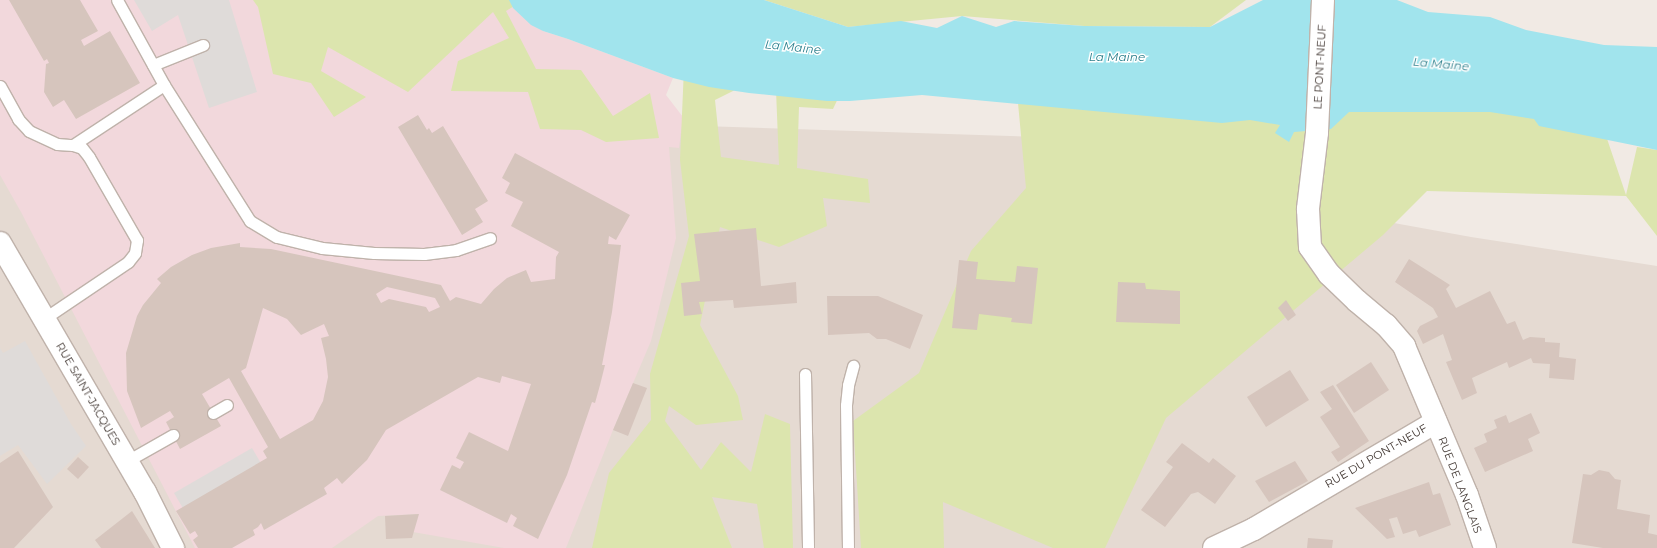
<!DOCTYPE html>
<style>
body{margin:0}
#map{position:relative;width:1657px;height:548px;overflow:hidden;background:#f1eae4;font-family:Montserrat,sans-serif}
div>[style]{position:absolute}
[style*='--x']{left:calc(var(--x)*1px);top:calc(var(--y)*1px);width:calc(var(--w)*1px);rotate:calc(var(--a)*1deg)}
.residential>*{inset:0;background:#e5dad2}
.medical>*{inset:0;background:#f2d8dc}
.green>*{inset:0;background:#dce5ae}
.parking>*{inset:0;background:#dfdbd9}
.water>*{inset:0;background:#a1e4ed}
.building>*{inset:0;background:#d6c5bd}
.roads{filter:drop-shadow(1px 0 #bfb2aa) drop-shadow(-1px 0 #bfb2aa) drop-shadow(0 1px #bfb2aa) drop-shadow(0 -1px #bfb2aa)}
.lane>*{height:11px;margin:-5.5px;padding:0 5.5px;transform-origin:5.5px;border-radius:5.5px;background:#fff}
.street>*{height:22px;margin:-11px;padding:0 11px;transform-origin:11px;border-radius:11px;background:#fff}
span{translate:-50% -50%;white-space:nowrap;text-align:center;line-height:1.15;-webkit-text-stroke:3px #fff;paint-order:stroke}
.street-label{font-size:11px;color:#433934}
.water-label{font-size:12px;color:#2b7f8c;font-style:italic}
</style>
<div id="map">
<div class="residential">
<i style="clip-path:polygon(0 0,455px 118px,1132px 140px,1256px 198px,1471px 237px,1657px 266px,1657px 548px,0 548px)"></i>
</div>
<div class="medical">
<i style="clip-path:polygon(0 0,509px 0,543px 31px,568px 39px,673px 78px,666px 95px,683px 117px,679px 148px,669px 147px,676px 238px,651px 341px,613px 430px,566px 548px,504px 548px,413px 532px,418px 514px,378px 516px,332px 548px,195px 548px,21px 212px,0 175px)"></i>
</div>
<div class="green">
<i style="clip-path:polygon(253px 0,520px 0,521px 2px,506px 11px,536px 69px,581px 70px,613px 116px,650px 93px,659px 138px,606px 142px,581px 130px,540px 129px,528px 92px,451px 91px,458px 61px,509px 38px,493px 12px,408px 92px,328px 47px,321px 71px,366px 97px,334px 117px,311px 83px,273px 74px,258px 7px)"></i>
<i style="clip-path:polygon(764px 0,1246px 0,1210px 27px,1084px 26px,962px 16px,848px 27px)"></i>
<i style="clip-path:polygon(775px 65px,849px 75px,833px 109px,799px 107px,797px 168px,868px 179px,870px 203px,823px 198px,827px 226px,779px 247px,720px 227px,700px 325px,738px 396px,743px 420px,696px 425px,669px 406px,665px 421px,701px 470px,721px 442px,751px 472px,765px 414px,790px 424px,793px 548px,764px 548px,757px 504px,712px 497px,732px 548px,592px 548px,609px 473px,651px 420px,650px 374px,689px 236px,680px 160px,684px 68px,755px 80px,715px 100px,721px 157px,779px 165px)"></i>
<i style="clip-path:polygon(1016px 82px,1600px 118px,1626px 195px,1637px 147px,1657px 150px,1657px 236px,1626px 196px,1427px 191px,1383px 235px,1166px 418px,1105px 548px,1053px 548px,943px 502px,944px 548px,861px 548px,853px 421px,919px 373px,971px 251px,1026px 188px)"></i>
</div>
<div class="parking">
<i style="clip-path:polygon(134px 0,229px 0,257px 92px,209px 108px,178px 15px,152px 31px)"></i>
<i style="clip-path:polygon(25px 341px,71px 424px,86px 446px,47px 484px,18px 445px,0 456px,0 348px,3px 353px)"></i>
<i style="clip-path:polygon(252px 448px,262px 465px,184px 510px,174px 493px)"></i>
</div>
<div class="water">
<i style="clip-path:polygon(509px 0,764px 0,848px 27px,901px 21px,937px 28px,962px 16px,996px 27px,1014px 21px,1084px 26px,1210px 27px,1263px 0,1397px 0,1428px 12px,1490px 17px,1526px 30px,1604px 45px,1657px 47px,1657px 150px,1539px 126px,1534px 119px,1490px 112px,1349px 112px,1331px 129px,1294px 132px,1289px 142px,1275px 133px,1280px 125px,1250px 120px,1222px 123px,922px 95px,850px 101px,827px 101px,749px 93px,709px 87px,673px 78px,568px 39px,543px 31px,531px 25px,513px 8px)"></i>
</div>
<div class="building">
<i style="clip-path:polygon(9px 0,80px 0,98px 31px,81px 40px,84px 46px,110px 31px,140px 83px,76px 119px,64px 100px,53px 107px,44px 92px,46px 64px,49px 63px,47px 59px,44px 61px)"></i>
<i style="clip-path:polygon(418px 115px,427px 130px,429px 128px,432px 133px,443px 126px,488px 201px,475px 209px,483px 222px,462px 235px,398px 127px)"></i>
<i style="clip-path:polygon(evenodd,515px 153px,630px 215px,616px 240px,609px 236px,608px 244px,621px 245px,612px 312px,602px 365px,605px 365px,600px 385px,595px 403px,592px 402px,567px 475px,538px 539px,513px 526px,517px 518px,511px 514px,507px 523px,440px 490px,452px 465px,460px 469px,464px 462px,456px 458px,469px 432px,508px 451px,531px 384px,502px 376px,500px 383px,478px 377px,386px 430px,367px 460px,342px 484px,337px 478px,324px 488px,327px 494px,264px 530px,261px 523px,258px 527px,253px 530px,255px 535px,232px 548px,198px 548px,193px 540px,198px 536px,195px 531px,190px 534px,176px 511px,267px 458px,263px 451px,268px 447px,229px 378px,202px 394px,221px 426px,180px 449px,166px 422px,174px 417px,170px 411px,141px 428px,127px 391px,126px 353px,137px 316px,143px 305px,161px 283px,157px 279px,171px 267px,192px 255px,211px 248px,240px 243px,240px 247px,271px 249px,441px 285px,450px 301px,456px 297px,481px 304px,494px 289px,507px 278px,526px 270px,531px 282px,555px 279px,556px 257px,559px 252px,511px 226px,523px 202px,505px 193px,510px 183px,502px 178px,515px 153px,387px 287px,435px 298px,440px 307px,429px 312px,426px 307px,389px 299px,381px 303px,376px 294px,387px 287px,515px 153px,263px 308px,287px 319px,301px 335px,324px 324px,329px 336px,321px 338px,326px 359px,328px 377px,323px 401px,313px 420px,280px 439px,241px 371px,246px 368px,263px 308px)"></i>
<i style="clip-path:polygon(756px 228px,761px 286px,796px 282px,797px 303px,734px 308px,733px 300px,699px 302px,702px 314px,684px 316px,681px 283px,700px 281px,694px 234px)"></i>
<i style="clip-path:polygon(1409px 259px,1450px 285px,1446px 289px,1456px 308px,1490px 291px,1507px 324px,1515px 321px,1523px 340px,1530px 337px,1545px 338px,1545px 342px,1560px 343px,1559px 357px,1576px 359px,1574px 380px,1549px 378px,1550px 364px,1533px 363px,1531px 358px,1509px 368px,1507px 362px,1472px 378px,1477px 393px,1462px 400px,1446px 362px,1452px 360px,1443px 334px,1423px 344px,1417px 331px,1420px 326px,1438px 317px,1433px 308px,1395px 282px)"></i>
<i style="clip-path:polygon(959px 260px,978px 262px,976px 279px,1015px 282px,1017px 266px,1038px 268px,1032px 324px,1011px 322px,1012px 318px,979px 314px,977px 330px,952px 328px)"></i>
<i style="clip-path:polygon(1118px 282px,1145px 283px,1146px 289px,1180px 291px,1180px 324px,1116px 322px)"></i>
<i style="clip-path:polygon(827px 296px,878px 296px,923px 315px,910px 349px,886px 339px,877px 339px,869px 333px,828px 335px)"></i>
<i style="clip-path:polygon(1286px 300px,1296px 315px,1288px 321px,1278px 308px)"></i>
<i style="clip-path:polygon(1371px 362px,1389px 390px,1354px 413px,1336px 385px)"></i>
<i style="clip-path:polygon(1290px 370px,1309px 400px,1266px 427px,1247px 397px)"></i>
<i style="clip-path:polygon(633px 383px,647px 388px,628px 436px,613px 430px)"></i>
<i style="clip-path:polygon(1333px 385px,1369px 441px,1338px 462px,1331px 452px,1340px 447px,1320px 417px,1332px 409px,1320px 392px)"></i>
<i style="clip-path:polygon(1531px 413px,1540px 433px,1528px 439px,1533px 451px,1485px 472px,1474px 448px,1487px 442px,1484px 434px,1497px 428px,1494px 420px,1506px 415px,1509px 423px)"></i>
<i style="clip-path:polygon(1182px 443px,1209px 463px,1213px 458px,1236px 476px,1215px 504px,1198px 492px,1191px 494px,1165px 527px,1141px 510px,1173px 467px,1166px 462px)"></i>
<i style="clip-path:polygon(18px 451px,53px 507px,14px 548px,0 548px,0 463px)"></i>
<i style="clip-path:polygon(78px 457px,89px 467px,78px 479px,67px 469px)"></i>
<i style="clip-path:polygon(1295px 461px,1308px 481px,1269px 502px,1255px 481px)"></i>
<i style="clip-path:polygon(1599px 470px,1609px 472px,1615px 479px,1621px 480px,1617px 509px,1650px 515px,1648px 533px,1657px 535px,1657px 548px,1603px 548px,1572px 543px,1583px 474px,1591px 475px)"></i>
<i style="clip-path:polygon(1429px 482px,1433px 495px,1440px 493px,1451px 525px,1419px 537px,1416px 530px,1403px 534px,1397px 517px,1389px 519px,1395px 537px,1387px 539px,1355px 508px)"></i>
<i style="clip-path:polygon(132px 511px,155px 548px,101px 548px,95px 540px)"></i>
<i style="clip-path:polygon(419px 514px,412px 538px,386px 539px,385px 516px)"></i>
<i style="clip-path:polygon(1308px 538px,1333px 540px,1332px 548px,1307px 548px)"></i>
</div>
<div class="roads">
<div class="lane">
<i style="--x:153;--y:65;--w:54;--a:-21.8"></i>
<i style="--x:164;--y:85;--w:161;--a:57.7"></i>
<i style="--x:250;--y:221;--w:31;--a:31"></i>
<i style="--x:277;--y:237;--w:46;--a:13.7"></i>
<i style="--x:322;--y:248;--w:52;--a:5.5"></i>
<i style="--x:374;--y:253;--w:50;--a:1.1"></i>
<i style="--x:424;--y:254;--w:32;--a:-7"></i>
<i style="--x:456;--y:250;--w:36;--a:-19"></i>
<i style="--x:0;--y:86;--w:38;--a:61"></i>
<i style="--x:18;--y:119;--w:16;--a:47"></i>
<i style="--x:29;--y:131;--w:31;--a:25"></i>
<i style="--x:57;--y:144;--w:16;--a:4"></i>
<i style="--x:73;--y:145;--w:9;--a:18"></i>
<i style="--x:82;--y:148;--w:11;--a:52"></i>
<i style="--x:89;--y:157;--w:96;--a:60"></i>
<i style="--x:137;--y:240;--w:13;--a:99"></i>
<i style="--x:135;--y:253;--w:11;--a:128"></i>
<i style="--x:128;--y:262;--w:100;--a:146"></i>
<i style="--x:73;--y:145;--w:109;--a:-33.4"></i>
<i style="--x:164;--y:85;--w:97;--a:-118.9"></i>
<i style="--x:805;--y:374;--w:174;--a:89"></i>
<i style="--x:213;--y:413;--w:16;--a:-30"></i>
<i style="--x:127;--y:461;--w:53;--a:-29.5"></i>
<i style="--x:848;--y:548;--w:143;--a:-90.8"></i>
<i style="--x:846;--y:405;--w:20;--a:-84"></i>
<i style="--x:848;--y:385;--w:20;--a:-75"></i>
</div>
<div class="street">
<i style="--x:1323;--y:0;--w:133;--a:92.6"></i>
<i style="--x:1317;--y:133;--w:77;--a:96.8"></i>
<i style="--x:1308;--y:209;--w:38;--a:87"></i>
<i style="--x:1310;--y:247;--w:33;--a:55"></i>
<i style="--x:1329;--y:274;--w:39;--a:44"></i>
<i style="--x:1357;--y:301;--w:38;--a:40"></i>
<i style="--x:1386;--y:325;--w:28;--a:49"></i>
<i style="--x:1404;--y:346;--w:162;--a:67.1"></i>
<i style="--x:1467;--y:495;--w:56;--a:71.2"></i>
<i style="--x:0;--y:243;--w:288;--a:59.8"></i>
<i style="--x:145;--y:492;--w:63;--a:63.4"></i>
<i style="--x:1214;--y:548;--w:44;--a:-25.4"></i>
<i style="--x:1254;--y:529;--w:211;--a:-30.5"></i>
</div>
</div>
<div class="street-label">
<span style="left:1320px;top:67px;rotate:-87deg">LE PONT-NEUF</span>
<span style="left:88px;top:394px;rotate:60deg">RUE SAINT-JACQUES</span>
<span style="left:1376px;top:456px;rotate:-30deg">RUE DU PONT-NEUF</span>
<span style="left:1460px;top:485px;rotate:69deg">RUE DE LANGLAIS</span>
</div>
<div class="water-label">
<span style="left:793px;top:47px;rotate:6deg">La Maine</span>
<span style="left:1117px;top:57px">La Maine</span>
<span style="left:1441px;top:64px;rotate:5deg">La Maine</span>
</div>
</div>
